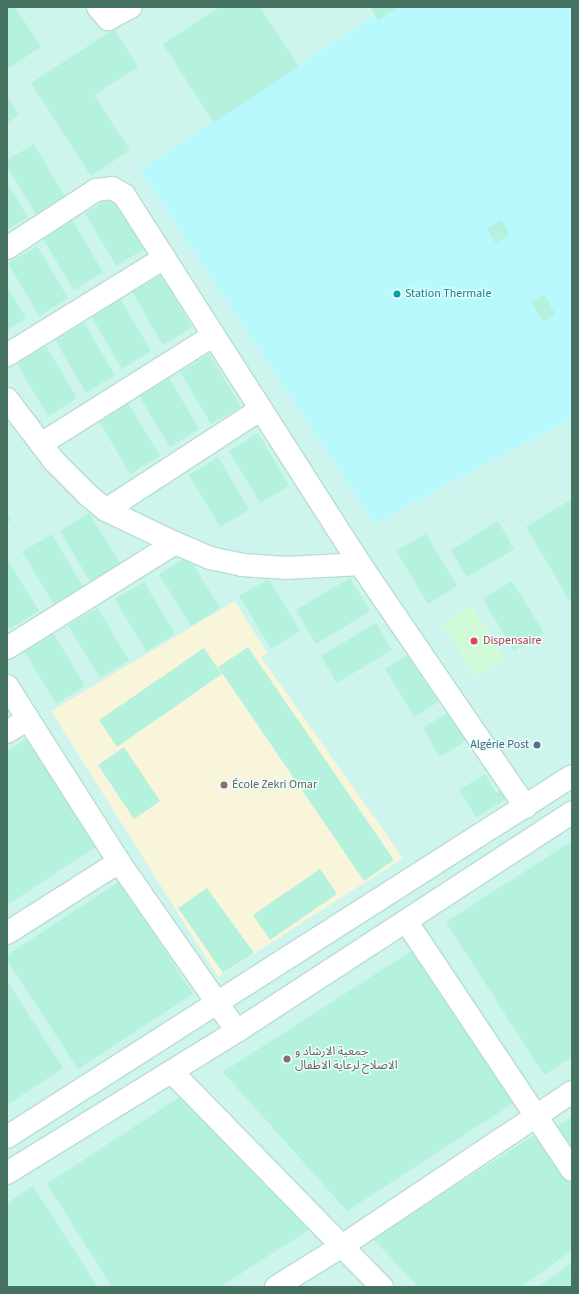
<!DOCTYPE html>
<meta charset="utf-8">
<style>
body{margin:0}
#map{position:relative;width:579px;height:1294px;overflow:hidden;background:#defcf9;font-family:"Source Sans 3","Noto Sans Arabic",sans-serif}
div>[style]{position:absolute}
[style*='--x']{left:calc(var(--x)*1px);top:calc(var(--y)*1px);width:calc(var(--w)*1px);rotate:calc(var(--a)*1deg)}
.residential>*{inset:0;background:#cdf4ed}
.education>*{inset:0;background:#f8f5db}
.medical>*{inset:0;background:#d1fad7}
.sand>*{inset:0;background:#b8f9fd}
.building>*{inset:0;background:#b5f2de}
.roads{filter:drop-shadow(1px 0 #b8ddd4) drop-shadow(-1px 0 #b8ddd4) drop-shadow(0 1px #b8ddd4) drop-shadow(0 -1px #b8ddd4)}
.minor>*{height:22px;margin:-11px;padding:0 11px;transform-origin:11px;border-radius:11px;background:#fff}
.dots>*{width:11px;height:11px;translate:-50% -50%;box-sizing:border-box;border:2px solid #e4fffc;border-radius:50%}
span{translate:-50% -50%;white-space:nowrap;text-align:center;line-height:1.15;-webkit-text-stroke:3px #e4fffc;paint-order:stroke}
.culture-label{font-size:12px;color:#0d838f}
.left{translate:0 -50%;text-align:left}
.health-label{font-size:12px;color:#be3a42}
.service-label{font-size:12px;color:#4e5e75}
.right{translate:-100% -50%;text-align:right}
.education-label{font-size:12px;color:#785e54}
.frame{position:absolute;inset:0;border:8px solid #467262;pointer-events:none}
</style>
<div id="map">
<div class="residential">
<i style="clip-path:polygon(7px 7px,572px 7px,572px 1287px,7px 1287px)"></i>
</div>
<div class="education">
<i style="clip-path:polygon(235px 601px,267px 653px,261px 657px,403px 858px,218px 977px,51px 711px)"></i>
</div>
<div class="medical">
<i style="clip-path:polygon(472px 606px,504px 659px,475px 676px,443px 624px)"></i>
</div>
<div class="sand">
<i style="clip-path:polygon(388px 7px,572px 7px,572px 418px,375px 523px,140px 170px)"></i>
</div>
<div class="building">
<i style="clip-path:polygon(7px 7px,15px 7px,41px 47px,7px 69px)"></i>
<i style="clip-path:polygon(220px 7px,260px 7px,299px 67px,214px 123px,163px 44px)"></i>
<i style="clip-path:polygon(370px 7px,399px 7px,378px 20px)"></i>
<i style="clip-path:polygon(114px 29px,138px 67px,94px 95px,130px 150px,91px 176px,31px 83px)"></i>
<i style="clip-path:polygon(7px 96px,19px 115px,7px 123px)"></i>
<i style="clip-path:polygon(34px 144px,65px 196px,36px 214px,7px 166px,7px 160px)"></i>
<i style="clip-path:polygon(7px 182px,28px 217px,7px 230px)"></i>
<i style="clip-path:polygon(114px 195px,146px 248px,116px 266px,85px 213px)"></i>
<i style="clip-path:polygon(72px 220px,103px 272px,74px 290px,42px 237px)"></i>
<i style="clip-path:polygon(502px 220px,510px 235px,495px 243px,487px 229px)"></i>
<i style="clip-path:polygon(37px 246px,68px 298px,39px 316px,8px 263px)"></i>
<i style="clip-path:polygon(161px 275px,192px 327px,163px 345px,132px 292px)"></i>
<i style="clip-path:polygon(7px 286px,26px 318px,7px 330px)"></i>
<i style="clip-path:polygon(544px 294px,556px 315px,543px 322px,531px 302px)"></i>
<i style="clip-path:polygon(120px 298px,151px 351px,122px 369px,91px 316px)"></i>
<i style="clip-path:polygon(84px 323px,115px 375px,86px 393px,55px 340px)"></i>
<i style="clip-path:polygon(46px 346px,77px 398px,48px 416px,17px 364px)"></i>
<i style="clip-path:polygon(209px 354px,241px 407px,211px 424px,180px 372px)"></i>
<i style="clip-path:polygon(168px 376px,199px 429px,170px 447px,138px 394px)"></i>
<i style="clip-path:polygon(128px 403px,160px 456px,130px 474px,99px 421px)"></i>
<i style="clip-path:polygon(258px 433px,289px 486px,260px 503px,229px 451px)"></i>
<i style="clip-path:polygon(218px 457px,249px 510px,220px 527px,189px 475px)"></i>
<i style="clip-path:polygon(572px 499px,572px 599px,569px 600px,526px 527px)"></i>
<i style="clip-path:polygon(7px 513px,11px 520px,7px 523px)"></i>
<i style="clip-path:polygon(89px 513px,121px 565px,91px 583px,60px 531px)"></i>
<i style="clip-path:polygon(498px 521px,514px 549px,467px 577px,451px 550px)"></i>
<i style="clip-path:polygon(52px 534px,83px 587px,54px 604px,22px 552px)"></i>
<i style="clip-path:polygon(426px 534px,457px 586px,428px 604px,396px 551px)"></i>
<i style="clip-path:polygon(188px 556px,220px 608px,191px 626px,159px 574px)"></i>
<i style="clip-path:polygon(7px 558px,39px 611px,9px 629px,7px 625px)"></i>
<i style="clip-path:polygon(350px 578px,370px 611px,316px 644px,296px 610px)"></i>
<i style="clip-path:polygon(269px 579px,300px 631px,271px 649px,239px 596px)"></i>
<i style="clip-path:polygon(512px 581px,544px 633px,514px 651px,483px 599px)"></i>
<i style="clip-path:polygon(144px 582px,175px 634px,146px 652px,115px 599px)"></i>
<i style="clip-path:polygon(98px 608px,129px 660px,100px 678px,68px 625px)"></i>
<i style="clip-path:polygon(376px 623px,392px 650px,337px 683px,321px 656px)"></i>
<i style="clip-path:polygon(54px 634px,85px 686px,56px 704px,24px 651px)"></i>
<i style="clip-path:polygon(248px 647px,394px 860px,364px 881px,218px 667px)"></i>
<i style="clip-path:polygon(204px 648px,222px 674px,117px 747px,99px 720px)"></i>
<i style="clip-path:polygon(416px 650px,445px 698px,414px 717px,385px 669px)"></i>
<i style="clip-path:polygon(453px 710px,470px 738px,440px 757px,423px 728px)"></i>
<i style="clip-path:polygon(33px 734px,103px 842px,7px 905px,7px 752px)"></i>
<i style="clip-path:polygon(124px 747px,160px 801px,134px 819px,98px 765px)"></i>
<i style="clip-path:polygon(485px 774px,496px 793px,503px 788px,509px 798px,476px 817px,459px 790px)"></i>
<i style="clip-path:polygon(572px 841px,572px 1057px,544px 1075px,446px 922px)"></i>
<i style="clip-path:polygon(320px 869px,337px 894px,270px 940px,253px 915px)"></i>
<i style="clip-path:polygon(120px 881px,193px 994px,78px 1069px,7px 960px,7px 955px)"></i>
<i style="clip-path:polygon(207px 888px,254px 953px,223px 973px,178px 908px)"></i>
<i style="clip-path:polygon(419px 946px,518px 1100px,347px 1211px,223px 1072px)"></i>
<i style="clip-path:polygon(7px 981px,63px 1068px,7px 1105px)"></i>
<i style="clip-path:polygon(181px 1096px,310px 1229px,220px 1287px,112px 1287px,47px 1184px)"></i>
<i style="clip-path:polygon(572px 1117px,572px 1149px,557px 1126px)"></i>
<i style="clip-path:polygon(541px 1131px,572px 1177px,572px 1250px,521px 1287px,419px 1287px,372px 1238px)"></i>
<i style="clip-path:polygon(33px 1186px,96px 1284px,91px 1287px,7px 1287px,7px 1203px)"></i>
<i style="clip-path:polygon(572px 1262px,572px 1287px,539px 1287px)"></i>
</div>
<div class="roads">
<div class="minor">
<i style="--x:98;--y:7;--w:16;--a:50"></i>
<i style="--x:108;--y:19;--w:26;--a:-28"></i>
<i style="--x:7;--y:248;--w:106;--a:-33.1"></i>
<i style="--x:96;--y:190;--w:16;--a:-7"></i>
<i style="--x:112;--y:188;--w:14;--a:30"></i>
<i style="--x:124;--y:195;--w:438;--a:57.4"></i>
<i style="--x:360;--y:564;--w:294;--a:55.7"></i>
<i style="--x:7;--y:355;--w:185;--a:-31.7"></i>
<i style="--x:7;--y:399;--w:78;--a:52.8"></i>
<i style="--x:54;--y:461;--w:48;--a:45"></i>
<i style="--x:88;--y:495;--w:23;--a:40"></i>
<i style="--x:106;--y:510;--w:76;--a:25.6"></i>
<i style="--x:175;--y:543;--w:38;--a:23"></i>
<i style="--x:210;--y:558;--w:33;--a:12"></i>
<i style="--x:242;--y:565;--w:45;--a:3.8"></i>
<i style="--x:287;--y:568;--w:73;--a:-3.1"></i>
<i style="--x:41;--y:444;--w:204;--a:-32.2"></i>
<i style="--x:106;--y:510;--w:185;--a:-33.1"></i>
<i style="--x:7;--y:648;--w:198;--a:-32"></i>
<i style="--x:7;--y:686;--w:209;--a:57.5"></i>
<i style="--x:119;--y:862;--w:206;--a:55.1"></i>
<i style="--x:7;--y:732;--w:25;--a:-32"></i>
<i style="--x:406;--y:921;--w:299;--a:56.3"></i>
<i style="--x:7;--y:933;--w:133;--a:-32.4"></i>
<i style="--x:172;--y:1072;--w:301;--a:45.7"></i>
<i style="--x:7;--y:1137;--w:670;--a:-32.58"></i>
<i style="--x:7;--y:1173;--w:270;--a:-31.7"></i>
<i style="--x:237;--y:1031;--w:400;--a:-33.1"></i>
<i style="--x:276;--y:1287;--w:78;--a:-31.8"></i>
<i style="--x:342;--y:1246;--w:277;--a:-33.8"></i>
</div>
</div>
<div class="dots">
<i style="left:397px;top:294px;background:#0f9aa8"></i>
<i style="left:474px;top:641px;background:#e0444e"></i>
<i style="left:537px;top:745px;background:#5c6f8a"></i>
<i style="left:224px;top:785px;background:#8d6e63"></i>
<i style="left:287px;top:1059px;background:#8d6e63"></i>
</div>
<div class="culture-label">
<span class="left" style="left:405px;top:294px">Station Thermale</span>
</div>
<div class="health-label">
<span class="left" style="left:483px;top:641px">Dispensaire</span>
</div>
<div class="service-label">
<span class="right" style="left:529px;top:745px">Algérie Post</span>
</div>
<div class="education-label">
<span class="left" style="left:232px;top:785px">École Zekri Omar</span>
<span class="left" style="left:295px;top:1059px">جمعية الارشاد و<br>الاصلاح لرعاية الاطفال</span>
</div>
<div class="frame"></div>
</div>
